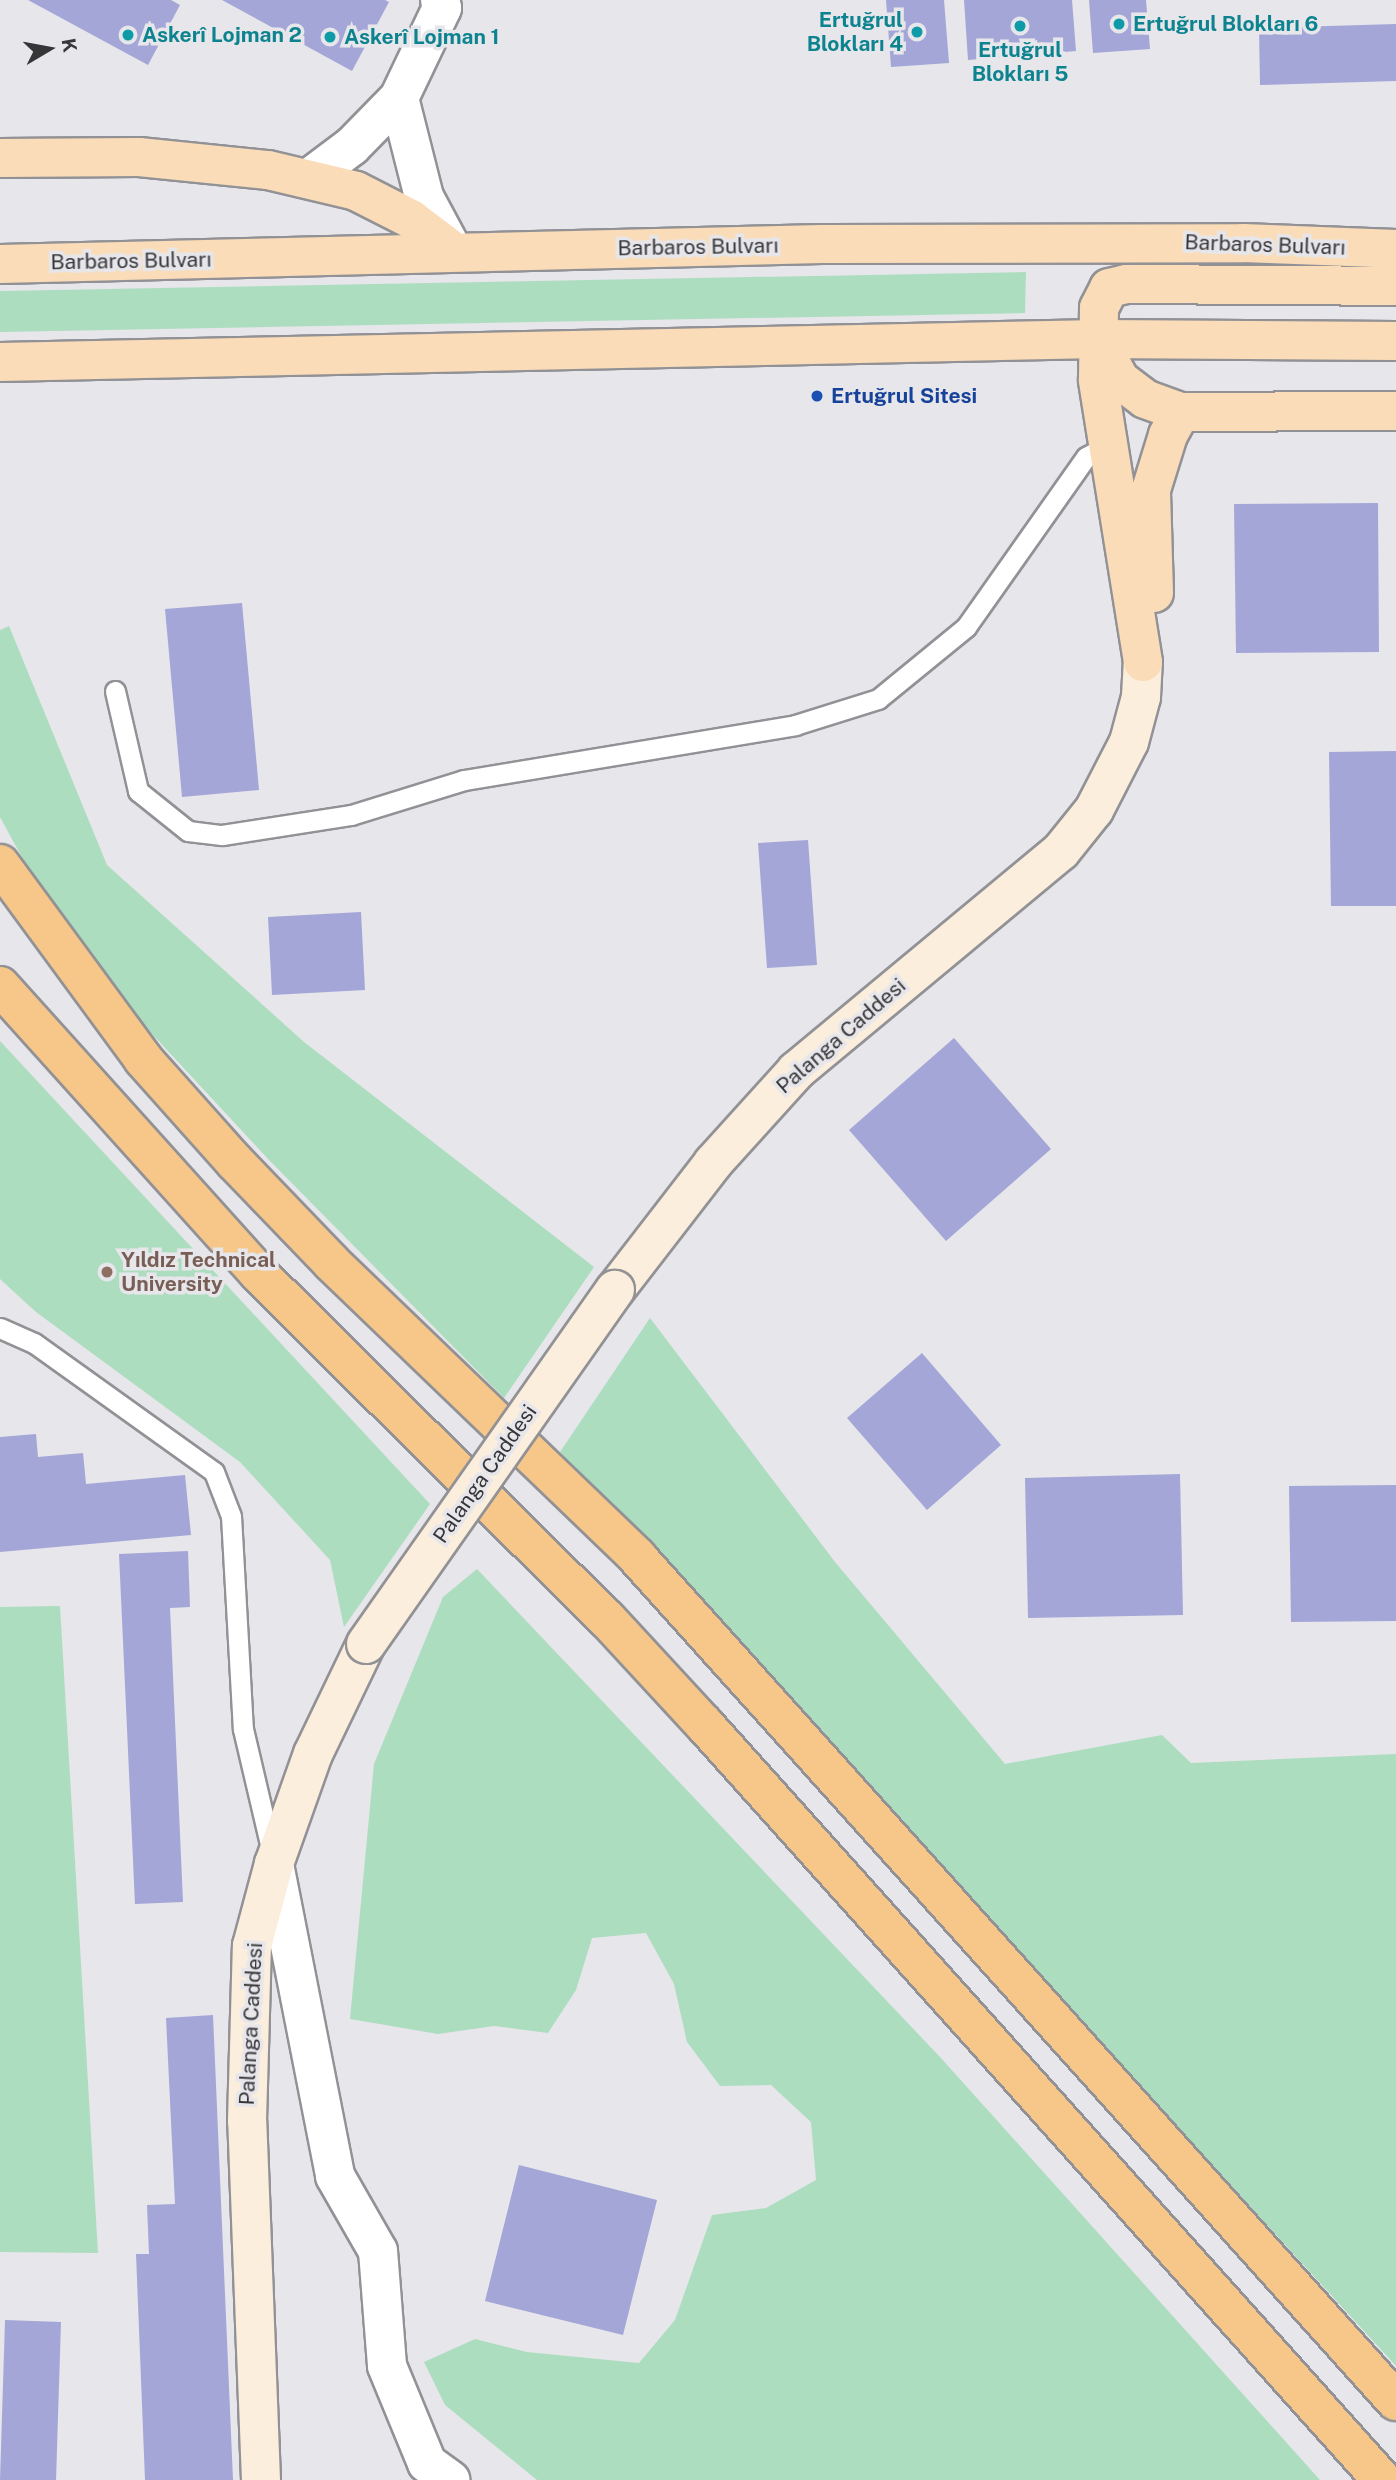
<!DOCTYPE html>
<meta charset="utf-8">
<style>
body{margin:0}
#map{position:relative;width:1396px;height:2480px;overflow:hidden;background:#e6e6eb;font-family:"Public Sans",sans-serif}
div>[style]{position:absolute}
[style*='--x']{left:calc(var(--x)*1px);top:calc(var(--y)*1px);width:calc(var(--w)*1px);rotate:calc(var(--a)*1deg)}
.green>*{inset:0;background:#adddbf}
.building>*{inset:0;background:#a4a6d7}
.roads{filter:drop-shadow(2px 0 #929296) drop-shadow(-2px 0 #929296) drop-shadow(0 2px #929296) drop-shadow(0 -2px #929296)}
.service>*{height:19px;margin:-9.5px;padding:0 9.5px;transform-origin:9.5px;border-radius:9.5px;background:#fff}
.minor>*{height:38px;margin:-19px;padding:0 19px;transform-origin:19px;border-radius:19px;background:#fff}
.secondary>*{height:38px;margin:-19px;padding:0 19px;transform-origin:19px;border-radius:19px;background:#fceedc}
.primary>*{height:38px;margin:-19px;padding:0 19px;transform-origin:19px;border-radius:19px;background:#faddb8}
.motorway>*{height:38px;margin:-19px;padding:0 19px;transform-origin:19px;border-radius:19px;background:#f6c789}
.bridges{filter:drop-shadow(2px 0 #929296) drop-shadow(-2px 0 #929296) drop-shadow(0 2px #929296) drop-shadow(0 -2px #929296)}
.secondary-bridge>*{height:38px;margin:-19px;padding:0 19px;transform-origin:19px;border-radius:19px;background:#fceedc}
.dots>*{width:19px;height:19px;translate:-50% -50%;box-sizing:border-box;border:4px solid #e6e6eb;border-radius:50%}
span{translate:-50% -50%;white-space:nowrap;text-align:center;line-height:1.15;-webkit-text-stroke:7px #e6e6eb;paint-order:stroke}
.culture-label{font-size:21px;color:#0d838f;font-weight:700}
.right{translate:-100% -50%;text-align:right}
.left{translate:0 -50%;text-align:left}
.street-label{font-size:21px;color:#363638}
.transit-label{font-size:21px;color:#164399;font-weight:700}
.education-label{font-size:21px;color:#785e54;font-weight:700}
.north{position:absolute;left:14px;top:14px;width:70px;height:70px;-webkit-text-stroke:5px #e6e6eb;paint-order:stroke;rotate:80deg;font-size:19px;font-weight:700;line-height:28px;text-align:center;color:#363638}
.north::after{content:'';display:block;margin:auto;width:24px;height:32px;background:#363638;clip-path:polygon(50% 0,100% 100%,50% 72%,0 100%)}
</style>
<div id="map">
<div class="green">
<i style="clip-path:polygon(1026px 272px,1025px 313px,0 332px,0 291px)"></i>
<i style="clip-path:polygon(9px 626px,107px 865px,304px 1042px,594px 1267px,504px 1398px,269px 1160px,141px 1022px,25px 863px,0 817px,0 630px)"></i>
<i style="clip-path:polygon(0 1041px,430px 1504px,344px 1627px,330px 1560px,240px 1462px,36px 1312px,0 1279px)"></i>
<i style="clip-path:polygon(650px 1318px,835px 1562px,1005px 1764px,1162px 1735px,1191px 1763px,1396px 1754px,1396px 2366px,560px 1452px)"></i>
<i style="clip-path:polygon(477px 1569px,940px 2057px,1320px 2480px,537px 2480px,445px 2405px,424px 2362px,475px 2339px,527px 2352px,639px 2363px,675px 2320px,712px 2215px,766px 2208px,816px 2180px,811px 2122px,771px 2085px,720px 2086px,687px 2042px,674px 1984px,646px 1933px,592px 1938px,576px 1990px,548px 2033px,494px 2026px,438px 2034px,350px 2019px,374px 1764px,443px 1597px)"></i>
<i style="clip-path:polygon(60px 1606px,98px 2253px,0 2252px,0 1607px)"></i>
</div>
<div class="building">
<i style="clip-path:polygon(28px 0,171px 0,180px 5px,148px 65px)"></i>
<i style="clip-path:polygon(222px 0,385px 0,389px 2px,352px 71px)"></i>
<i style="clip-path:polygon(886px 0,944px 0,949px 63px,891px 67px)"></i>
<i style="clip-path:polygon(964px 0,1072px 0,1076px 51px,968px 60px)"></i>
<i style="clip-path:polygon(1089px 0,1146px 0,1150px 49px,1093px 53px)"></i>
<i style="clip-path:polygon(1396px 24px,1396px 81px,1260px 85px,1259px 28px)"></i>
<i style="clip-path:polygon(1378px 503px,1379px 652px,1236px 653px,1234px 504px)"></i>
<i style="clip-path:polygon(242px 603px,259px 790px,182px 797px,165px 609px)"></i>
<i style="clip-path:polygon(1396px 751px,1396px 906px,1331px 906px,1329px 752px)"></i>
<i style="clip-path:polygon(808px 840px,817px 965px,767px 968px,758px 843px)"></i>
<i style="clip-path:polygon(361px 912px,365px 990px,272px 995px,268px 917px)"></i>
<i style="clip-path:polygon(954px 1038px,1051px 1149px,946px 1241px,849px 1130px)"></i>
<i style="clip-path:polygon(922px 1353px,1001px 1445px,927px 1510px,847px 1418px)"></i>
<i style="clip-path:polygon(36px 1434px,38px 1457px,83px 1453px,86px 1484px,185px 1475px,191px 1535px,0 1552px,0 1437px)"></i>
<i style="clip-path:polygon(1180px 1474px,1183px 1615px,1028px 1618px,1025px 1478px)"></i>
<i style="clip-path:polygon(1396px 1485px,1396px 1621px,1291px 1622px,1289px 1486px)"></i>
<i style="clip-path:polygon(188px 1551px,190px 1607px,170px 1608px,183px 1902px,135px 1904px,119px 1554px)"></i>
<i style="clip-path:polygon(213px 2015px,233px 2480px,145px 2480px,136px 2254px,149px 2254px,147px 2205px,175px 2204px,166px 2018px)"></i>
<i style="clip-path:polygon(519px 2165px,657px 2200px,623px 2335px,485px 2301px)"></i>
<i style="clip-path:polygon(5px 2320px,61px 2322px,56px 2480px,0 2480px)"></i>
</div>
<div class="roads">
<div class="service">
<i style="--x:115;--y:691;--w:103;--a:77"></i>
<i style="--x:138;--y:791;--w:64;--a:38.7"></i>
<i style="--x:188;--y:831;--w:34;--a:7"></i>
<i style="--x:222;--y:835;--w:131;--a:-8.8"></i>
<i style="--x:351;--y:815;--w:118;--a:-17.2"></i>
<i style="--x:464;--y:780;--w:336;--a:-9.4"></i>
<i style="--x:795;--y:725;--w:87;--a:-17.4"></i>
<i style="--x:878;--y:699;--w:114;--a:-39.3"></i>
<i style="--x:966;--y:627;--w:208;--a:-54.8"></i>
<i style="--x:1086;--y:457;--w:21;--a:-28"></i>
<i style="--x:0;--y:1328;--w:37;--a:24"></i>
<i style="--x:34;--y:1343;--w:221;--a:35.6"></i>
<i style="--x:214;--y:1472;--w:47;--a:68.9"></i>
<i style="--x:231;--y:1516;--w:213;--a:86.8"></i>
<i style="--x:243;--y:1729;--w:127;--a:76.8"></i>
</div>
<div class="minor">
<i style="--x:399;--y:98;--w:102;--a:75.8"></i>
<i style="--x:424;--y:197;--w:61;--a:61.8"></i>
<i style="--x:308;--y:179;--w:55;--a:-36.9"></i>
<i style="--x:352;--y:146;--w:67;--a:-45.6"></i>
<i style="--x:399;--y:98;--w:100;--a:-64.5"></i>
<i style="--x:442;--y:8;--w:8;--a:-104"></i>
<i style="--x:274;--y:1864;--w:318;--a:78.9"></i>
<i style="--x:335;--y:2176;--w:86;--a:60.2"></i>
<i style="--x:378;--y:2251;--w:115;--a:85.5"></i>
<i style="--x:387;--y:2366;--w:105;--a:67.6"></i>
<i style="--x:427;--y:2463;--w:29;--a:36"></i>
</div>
<div class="secondary">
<i style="--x:615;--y:1290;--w:160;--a:-52.3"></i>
<i style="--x:713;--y:1163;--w:124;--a:-47.9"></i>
<i style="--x:796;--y:1071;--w:344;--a:-39.7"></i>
<i style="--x:1061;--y:851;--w:53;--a:-51.2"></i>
<i style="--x:1094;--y:810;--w:76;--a:-62.8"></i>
<i style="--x:1129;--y:742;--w:47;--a:-75.1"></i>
<i style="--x:1141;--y:697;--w:35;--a:-87"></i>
<i style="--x:261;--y:2480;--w:359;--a:-92.2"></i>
<i style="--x:247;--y:2121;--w:175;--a:-88.4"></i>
<i style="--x:252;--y:1946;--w:85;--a:-75"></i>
<i style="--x:274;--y:1864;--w:117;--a:-70.5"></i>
<i style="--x:313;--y:1754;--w:122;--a:-64.3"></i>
</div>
<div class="primary">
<i style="--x:0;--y:158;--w:139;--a:-0.4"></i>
<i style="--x:139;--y:157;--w:130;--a:5.8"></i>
<i style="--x:268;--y:170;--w:90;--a:13.4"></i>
<i style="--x:356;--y:191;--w:62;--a:27"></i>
<i style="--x:411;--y:219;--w:53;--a:37.3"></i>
<i style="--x:0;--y:264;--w:822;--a:-1.39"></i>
<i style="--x:822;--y:244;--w:421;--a:-0.1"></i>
<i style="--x:1243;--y:243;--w:153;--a:2.2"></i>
<i style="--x:1099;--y:341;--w:44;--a:61.7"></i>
<i style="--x:1120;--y:380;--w:31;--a:37"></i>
<i style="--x:1145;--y:399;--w:38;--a:20"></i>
<i style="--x:1181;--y:412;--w:215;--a:-0.3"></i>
<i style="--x:0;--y:362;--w:1099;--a:-1.2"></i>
<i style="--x:1099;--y:339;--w:297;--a:0.4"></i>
<i style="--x:1154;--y:593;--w:103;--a:-91.7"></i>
<i style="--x:1151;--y:490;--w:58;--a:-72.8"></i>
<i style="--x:1168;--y:435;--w:26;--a:-61"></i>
<i style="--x:1143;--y:662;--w:286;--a:-99.1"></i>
<i style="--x:1098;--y:380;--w:72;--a:-89.2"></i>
<i style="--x:1099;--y:308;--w:22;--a:-63"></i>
<i style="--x:1109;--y:288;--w:17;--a:-13"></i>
<i style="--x:1126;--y:284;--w:270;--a:0.4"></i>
</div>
<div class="motorway">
<i style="--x:0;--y:864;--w:242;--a:53.7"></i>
<i style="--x:143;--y:1059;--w:137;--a:48.3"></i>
<i style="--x:234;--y:1161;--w:141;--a:46.1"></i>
<i style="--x:332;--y:1263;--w:424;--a:43.9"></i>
<i style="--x:637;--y:1557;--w:1135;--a:48.04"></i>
<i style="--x:0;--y:986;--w:387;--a:48"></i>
<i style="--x:259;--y:1274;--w:490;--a:44.8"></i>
<i style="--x:607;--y:1619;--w:143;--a:47.3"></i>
<i style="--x:704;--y:1724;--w:1015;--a:48.11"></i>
</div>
</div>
<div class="bridges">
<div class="secondary-bridge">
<i style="--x:366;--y:1644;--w:433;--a:-54.9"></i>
</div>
</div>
<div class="dots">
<i style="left:1119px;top:24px;background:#0f9aa8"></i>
<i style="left:1020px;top:26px;background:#0f9aa8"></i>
<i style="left:917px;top:32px;background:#0f9aa8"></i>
<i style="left:128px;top:35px;background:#0f9aa8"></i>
<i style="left:330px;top:37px;background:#0f9aa8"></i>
<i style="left:817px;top:396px;background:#1a4fb4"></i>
<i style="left:107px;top:1272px;background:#8d6e63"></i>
</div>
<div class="culture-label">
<span class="right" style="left:903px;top:32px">Ertuğrul<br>Blokları 4</span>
<span class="left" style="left:1133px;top:24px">Ertuğrul Blokları 6</span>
<span class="left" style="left:142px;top:35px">Askerî Lojman 2</span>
<span class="left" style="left:344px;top:37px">Askerî Lojman 1</span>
<span style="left:1020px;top:62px">Ertuğrul<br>Blokları 5</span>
</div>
<div class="street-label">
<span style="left:1265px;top:245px;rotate:2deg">Barbaros Bulvarı</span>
<span style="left:698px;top:247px;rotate:-1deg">Barbaros Bulvarı</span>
<span style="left:131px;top:261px;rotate:-1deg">Barbaros Bulvarı</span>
<span style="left:841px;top:1036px;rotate:-41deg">Palanga Caddesi</span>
<span style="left:485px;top:1474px;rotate:-55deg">Palanga Caddesi</span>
<span style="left:251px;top:2024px;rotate:-87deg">Palanga Caddesi</span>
</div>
<div class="transit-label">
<span class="left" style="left:831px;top:396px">Ertuğrul Sitesi</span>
</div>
<div class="education-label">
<span class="left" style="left:121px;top:1272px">Yıldız Technical<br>University</span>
</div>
<div class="north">K</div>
</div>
